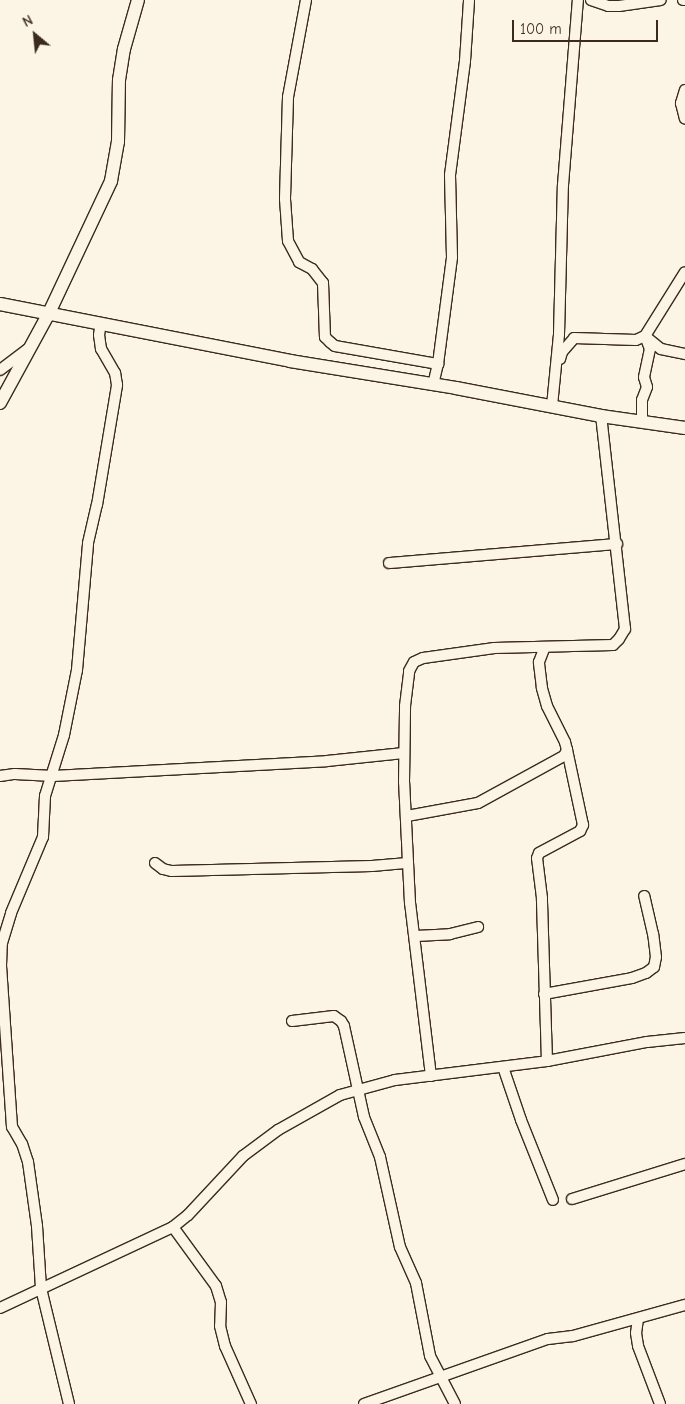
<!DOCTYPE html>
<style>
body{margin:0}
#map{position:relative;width:685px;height:1404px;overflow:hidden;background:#fcf5e5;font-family:"Comic Neue",sans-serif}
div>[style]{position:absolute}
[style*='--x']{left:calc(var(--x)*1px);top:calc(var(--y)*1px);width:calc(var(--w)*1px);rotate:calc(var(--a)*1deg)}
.roads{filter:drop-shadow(1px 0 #3b2a1e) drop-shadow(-1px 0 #3b2a1e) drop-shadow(0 1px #3b2a1e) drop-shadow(0 -1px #3b2a1e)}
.minor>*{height:10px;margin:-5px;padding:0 5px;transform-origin:5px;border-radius:5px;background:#fcf5e5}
.tertiary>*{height:12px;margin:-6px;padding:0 6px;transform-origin:6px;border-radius:6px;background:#fcf5e5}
span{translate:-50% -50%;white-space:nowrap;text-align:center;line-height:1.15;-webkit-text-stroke:4px #fcf5e5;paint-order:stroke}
.north{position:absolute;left:10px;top:10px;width:50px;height:50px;-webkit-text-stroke:4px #fcf5e5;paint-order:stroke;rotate:332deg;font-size:14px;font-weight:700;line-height:20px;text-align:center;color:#3b2a1e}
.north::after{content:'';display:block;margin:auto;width:18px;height:22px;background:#3b2a1e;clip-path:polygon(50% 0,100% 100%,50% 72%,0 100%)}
.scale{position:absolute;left:512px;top:20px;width:146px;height:22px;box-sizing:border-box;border:2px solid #3b2a1e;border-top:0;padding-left:6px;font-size:15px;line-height:18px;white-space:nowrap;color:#3b2a1e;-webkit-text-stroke:4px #fcf5e5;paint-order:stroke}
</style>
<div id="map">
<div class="roads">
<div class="minor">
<i style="--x:306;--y:0;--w:99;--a:100.5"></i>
<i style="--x:288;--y:97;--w:102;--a:91.7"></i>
<i style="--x:285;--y:199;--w:42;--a:85.9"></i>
<i style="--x:288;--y:241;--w:24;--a:62"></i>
<i style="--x:299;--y:262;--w:15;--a:28"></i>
<i style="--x:312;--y:269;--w:18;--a:52"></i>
<i style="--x:323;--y:283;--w:54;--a:87.9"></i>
<i style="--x:325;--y:337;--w:7;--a:45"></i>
<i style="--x:330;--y:342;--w:6;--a:39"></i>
<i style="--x:335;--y:346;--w:105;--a:9.9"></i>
<i style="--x:591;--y:0;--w:18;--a:19"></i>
<i style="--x:608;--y:6;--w:11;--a:0"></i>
<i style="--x:619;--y:6;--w:42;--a:-8.1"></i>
<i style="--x:683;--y:0;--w:2;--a:0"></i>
<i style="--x:685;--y:90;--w:14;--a:107"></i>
<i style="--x:681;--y:103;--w:16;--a:76"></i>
<i style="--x:646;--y:337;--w:19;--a:39"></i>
<i style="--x:661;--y:349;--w:25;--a:12"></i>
<i style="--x:560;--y:359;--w:7;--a:-74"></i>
<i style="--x:562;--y:352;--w:18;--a:-49"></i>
<i style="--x:574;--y:338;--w:62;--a:1.8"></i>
<i style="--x:636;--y:340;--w:10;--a:-24"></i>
<i style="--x:645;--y:336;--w:75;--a:-58"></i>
<i style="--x:0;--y:370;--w:36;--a:-37"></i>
<i style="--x:433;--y:385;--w:22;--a:-77"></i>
<i style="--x:438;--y:364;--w:108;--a:-82.5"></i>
<i style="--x:452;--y:257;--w:82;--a:-91.4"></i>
<i style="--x:450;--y:175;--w:115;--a:-82.5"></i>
<i style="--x:465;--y:61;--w:61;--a:-86.2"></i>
<i style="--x:552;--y:406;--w:72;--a:-84.4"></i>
<i style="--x:559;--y:334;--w:149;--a:-88.5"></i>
<i style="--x:563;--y:185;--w:186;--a:-85.4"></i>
<i style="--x:642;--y:422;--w:22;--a:-90"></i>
<i style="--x:642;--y:400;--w:14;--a:-69"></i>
<i style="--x:647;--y:387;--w:10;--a:-107"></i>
<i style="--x:644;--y:377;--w:29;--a:-78"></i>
<i style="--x:650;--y:349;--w:14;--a:-111"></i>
<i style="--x:389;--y:563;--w:229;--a:-4.8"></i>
<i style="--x:0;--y:776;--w:15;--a:-8"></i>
<i style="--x:15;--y:774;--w:38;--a:3"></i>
<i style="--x:53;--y:776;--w:274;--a:-3.1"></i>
<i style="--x:327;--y:761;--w:77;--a:-5.9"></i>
<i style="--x:407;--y:816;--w:72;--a:-10.4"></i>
<i style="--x:478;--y:803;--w:98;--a:-28.7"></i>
<i style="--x:564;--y:756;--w:7;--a:-63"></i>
<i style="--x:567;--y:750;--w:8;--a:-104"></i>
<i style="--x:565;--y:742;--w:40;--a:-116.6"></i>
<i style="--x:547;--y:706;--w:19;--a:-106"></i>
<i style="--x:542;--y:688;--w:26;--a:-97"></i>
<i style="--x:539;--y:662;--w:14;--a:-69"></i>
<i style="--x:155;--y:863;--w:10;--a:37"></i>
<i style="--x:163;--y:869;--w:9;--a:13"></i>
<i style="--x:172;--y:871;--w:200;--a:-1.4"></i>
<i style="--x:372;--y:866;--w:36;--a:-5"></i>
<i style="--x:416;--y:936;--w:34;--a:-3"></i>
<i style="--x:450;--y:934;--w:29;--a:-14"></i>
<i style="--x:544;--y:994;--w:89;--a:-10.3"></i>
<i style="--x:632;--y:978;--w:15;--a:-20"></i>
<i style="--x:646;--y:973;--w:10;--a:-37"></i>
<i style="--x:654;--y:967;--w:10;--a:-79"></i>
<i style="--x:656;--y:957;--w:23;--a:-97"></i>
<i style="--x:653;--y:934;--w:39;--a:-103"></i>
<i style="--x:292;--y:1021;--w:42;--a:-6.8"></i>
<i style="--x:334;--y:1016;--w:9;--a:36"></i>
<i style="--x:341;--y:1021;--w:6;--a:59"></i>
<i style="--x:344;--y:1026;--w:93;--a:77.6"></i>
<i style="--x:364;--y:1117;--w:43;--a:68.2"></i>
<i style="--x:380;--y:1157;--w:92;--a:77.5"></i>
<i style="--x:400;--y:1247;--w:39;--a:66"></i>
<i style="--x:416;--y:1283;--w:74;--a:79.1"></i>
<i style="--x:430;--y:1356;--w:54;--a:62.5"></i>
<i style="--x:547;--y:1061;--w:163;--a:-91.8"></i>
<i style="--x:542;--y:898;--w:40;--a:-97.1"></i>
<i style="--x:537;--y:858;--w:5;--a:-68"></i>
<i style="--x:539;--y:853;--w:47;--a:-28.2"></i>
<i style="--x:580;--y:831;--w:7;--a:-63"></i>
<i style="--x:583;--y:825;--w:77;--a:-102"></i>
<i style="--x:503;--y:1067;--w:56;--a:71.2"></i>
<i style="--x:521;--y:1120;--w:86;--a:68.2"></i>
<i style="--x:431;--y:1076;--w:174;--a:-96.9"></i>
<i style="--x:410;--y:903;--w:121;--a:-92.8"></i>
<i style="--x:404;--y:782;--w:76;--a:-89.2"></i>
<i style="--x:405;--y:706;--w:35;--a:-83"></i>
<i style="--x:409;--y:671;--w:10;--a:-61"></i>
<i style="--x:414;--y:662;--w:10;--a:-24"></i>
<i style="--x:423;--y:658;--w:72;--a:-8"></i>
<i style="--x:494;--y:648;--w:119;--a:-1.4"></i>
<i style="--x:613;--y:645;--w:8;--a:-45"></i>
<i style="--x:619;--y:639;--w:12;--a:-59"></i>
<i style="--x:625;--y:629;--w:214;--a:-96.4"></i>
<i style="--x:572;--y:1199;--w:118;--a:-17.2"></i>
<i style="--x:173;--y:1227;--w:73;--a:53.9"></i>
<i style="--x:216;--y:1286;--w:17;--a:73"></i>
<i style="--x:221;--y:1302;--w:24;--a:92"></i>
<i style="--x:220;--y:1326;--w:21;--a:76"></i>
<i style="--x:225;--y:1346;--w:64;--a:65.9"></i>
<i style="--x:0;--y:1308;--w:191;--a:-25.1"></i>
<i style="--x:173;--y:1227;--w:19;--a:-39"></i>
<i style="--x:188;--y:1215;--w:81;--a:-47"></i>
<i style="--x:243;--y:1156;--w:44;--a:-36.6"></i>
<i style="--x:278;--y:1130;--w:71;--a:-29.4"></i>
<i style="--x:340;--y:1095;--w:57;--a:-15.3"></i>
<i style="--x:395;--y:1080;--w:153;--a:-7.1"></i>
<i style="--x:547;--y:1061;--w:102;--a:-10.8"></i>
<i style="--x:647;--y:1042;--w:38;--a:-6"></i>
<i style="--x:638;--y:1319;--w:14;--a:98"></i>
<i style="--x:636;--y:1333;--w:13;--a:81"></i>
<i style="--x:638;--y:1346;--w:62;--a:69.2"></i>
<i style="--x:69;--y:1404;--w:119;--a:-103.6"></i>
<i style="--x:41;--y:1288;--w:62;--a:-93.7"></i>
<i style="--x:37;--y:1226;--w:65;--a:-98"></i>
<i style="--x:28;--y:1162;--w:19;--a:-108"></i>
<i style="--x:22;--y:1144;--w:20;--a:-120"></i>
<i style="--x:12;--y:1127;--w:161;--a:-93.9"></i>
<i style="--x:1;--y:966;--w:23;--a:-88"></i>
<i style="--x:2;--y:943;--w:31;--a:-73"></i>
<i style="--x:11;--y:913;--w:82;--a:-67.2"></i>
<i style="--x:43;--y:837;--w:41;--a:-87.2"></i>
<i style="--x:45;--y:796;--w:64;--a:-72.7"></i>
<i style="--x:64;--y:735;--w:66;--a:-78.7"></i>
<i style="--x:77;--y:670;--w:127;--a:-85"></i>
<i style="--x:88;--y:543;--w:39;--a:-77"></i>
<i style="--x:97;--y:505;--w:122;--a:-80.5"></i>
<i style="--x:117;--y:385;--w:12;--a:-99"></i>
<i style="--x:115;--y:373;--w:28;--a:-120"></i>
<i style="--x:101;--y:349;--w:14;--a:-98"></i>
<i style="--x:99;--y:335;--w:12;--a:-81"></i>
<i style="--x:364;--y:1404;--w:195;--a:-19.5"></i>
<i style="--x:548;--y:1339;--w:25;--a:-7"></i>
<i style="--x:573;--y:1336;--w:116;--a:-15.5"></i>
</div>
<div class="tertiary">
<i style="--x:0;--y:304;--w:296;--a:11.1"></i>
<i style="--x:290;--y:361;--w:168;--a:9.2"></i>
<i style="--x:456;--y:388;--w:148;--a:10.9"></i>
<i style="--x:601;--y:416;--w:85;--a:8.1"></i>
<i style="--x:0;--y:403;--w:102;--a:-61.4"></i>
<i style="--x:49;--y:313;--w:146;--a:-64.8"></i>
<i style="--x:111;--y:181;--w:40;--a:-80"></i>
<i style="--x:118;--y:142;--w:62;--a:-89.1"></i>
<i style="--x:119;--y:80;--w:31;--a:-81"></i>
<i style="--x:124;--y:49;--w:51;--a:-74.1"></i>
</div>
</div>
<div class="north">N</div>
<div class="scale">100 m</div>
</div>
